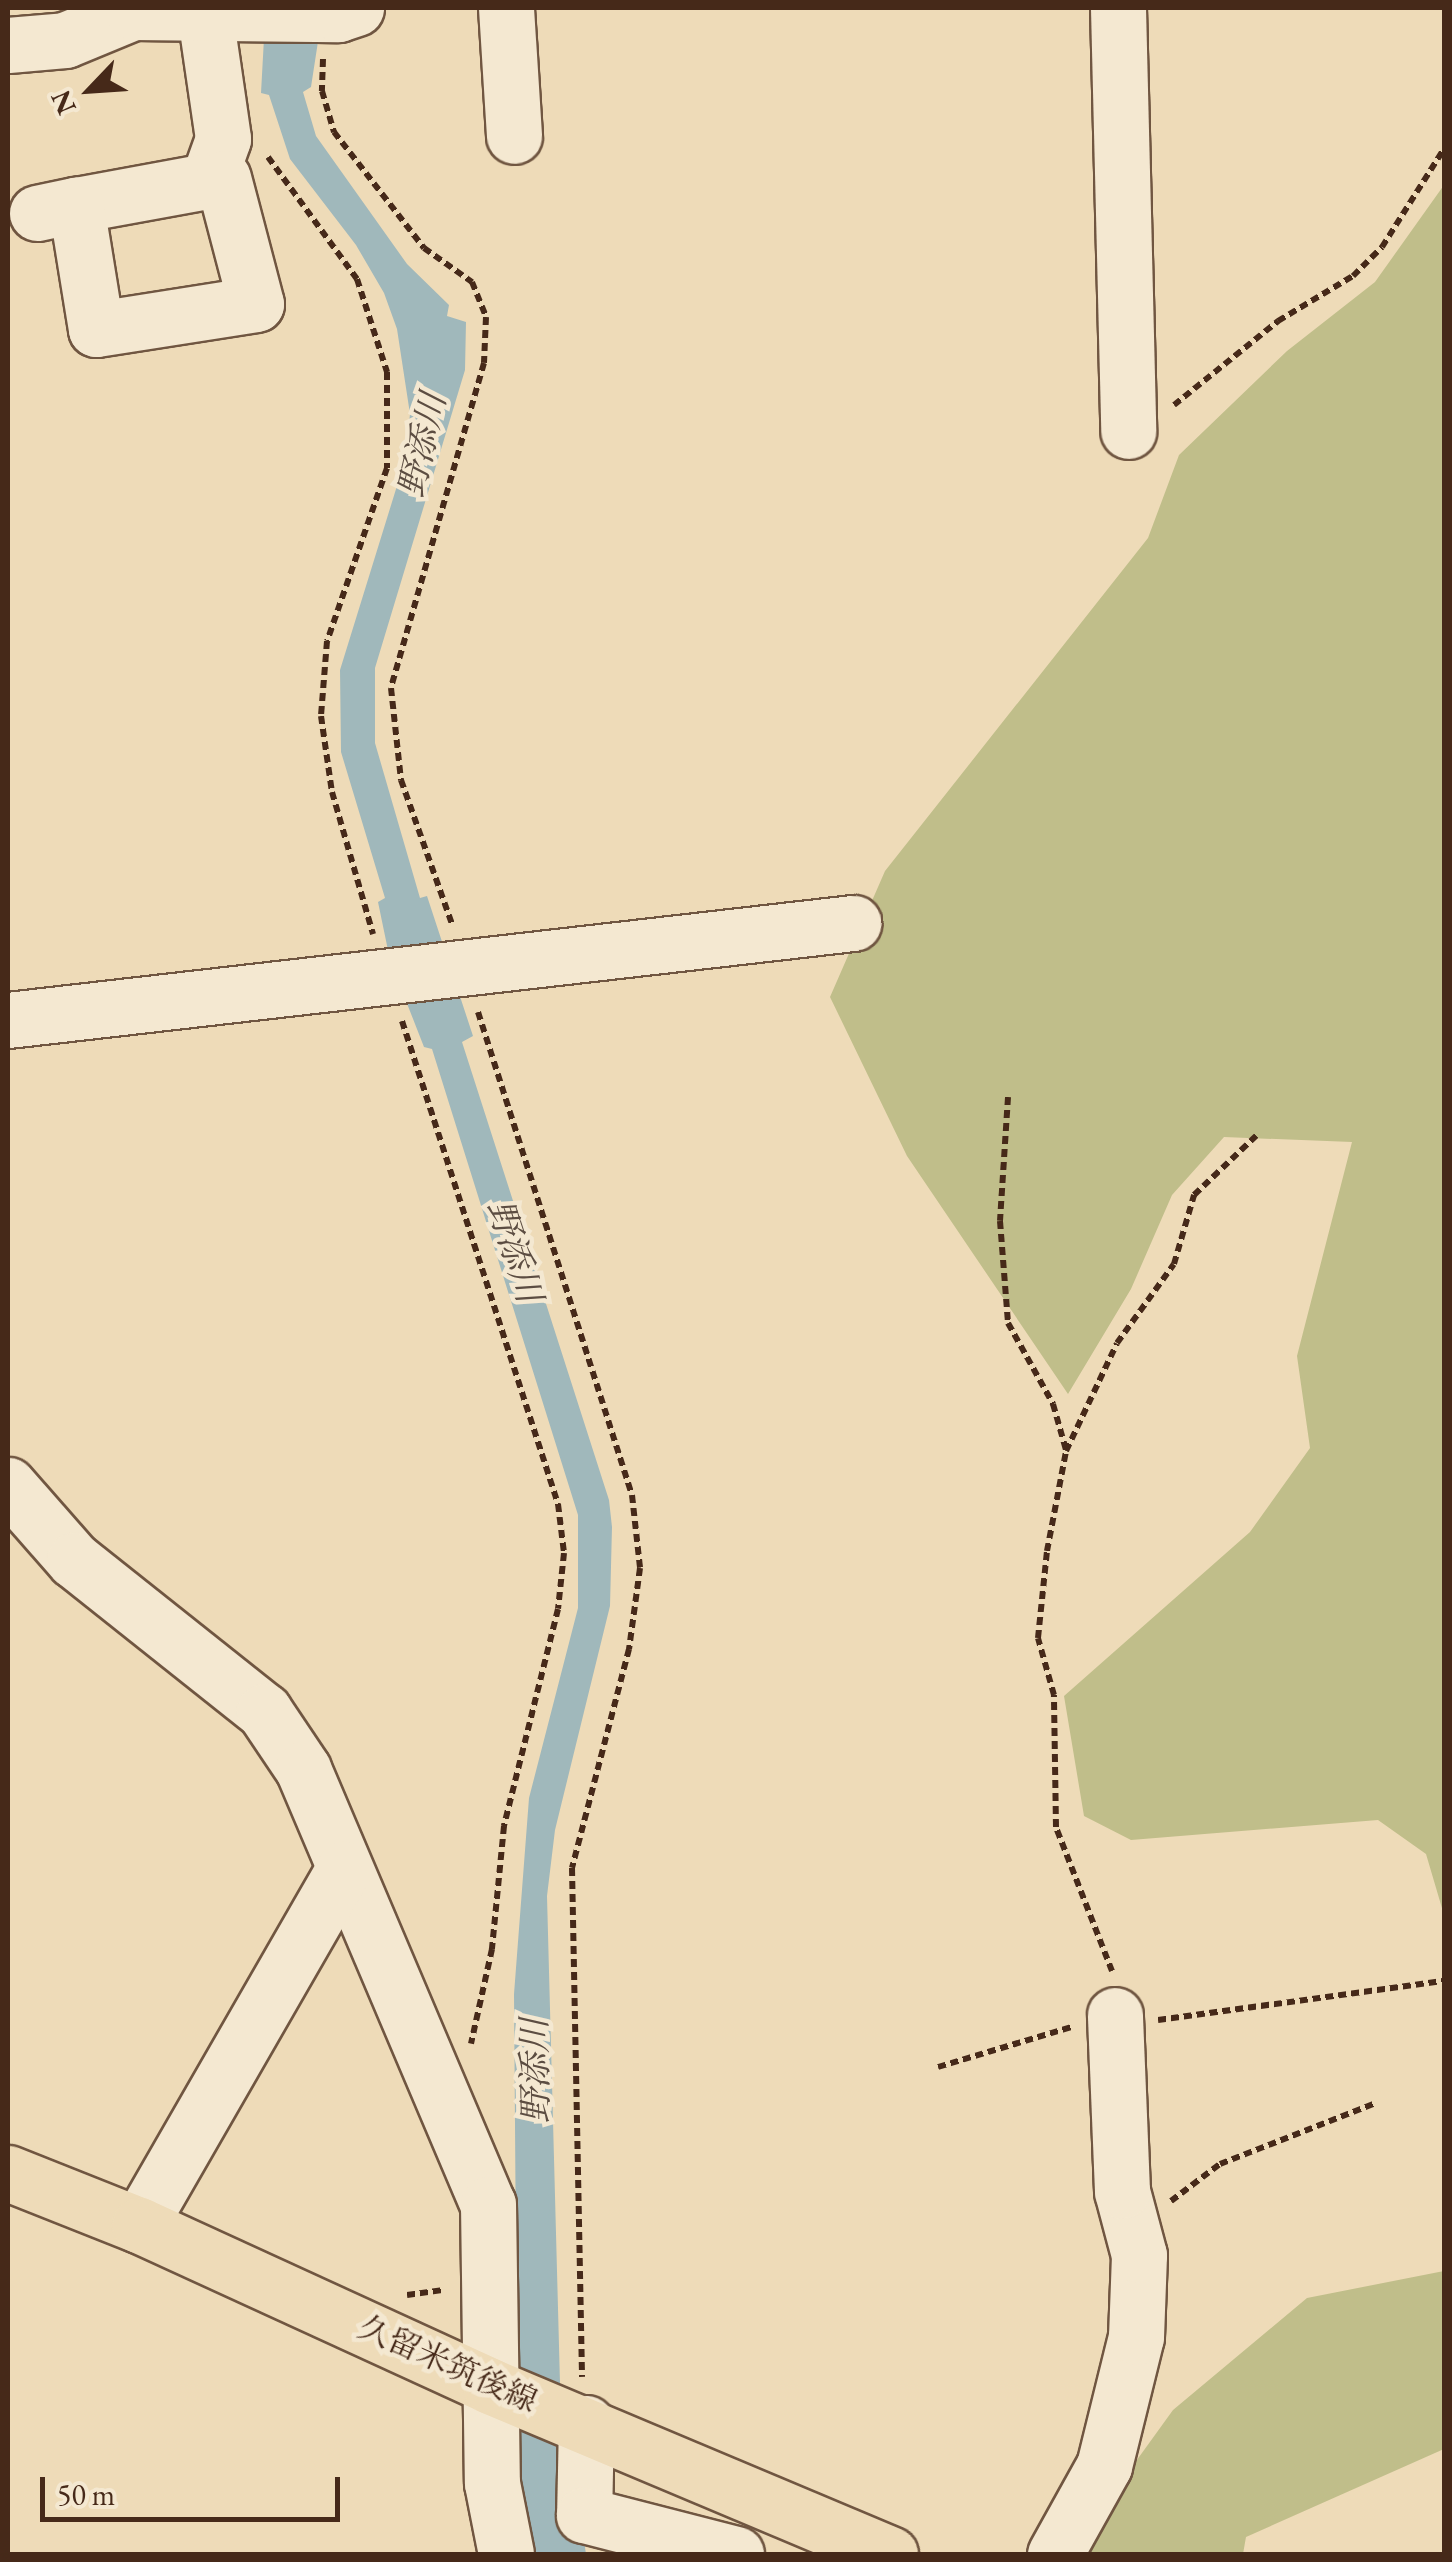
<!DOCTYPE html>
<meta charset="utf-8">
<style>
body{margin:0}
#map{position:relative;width:1452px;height:2562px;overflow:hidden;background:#eedbb8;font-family:"EB Garamond","Noto Serif JP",serif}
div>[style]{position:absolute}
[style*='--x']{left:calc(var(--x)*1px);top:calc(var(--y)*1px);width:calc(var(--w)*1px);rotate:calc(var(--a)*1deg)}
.green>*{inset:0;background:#c0be8a}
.water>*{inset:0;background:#a0b8bb}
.path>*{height:6px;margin-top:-3px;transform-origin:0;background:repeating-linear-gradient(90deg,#462919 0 8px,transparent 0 13px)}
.roads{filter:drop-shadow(2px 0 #705641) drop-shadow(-2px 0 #705641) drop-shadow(0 2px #705641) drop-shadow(0 -2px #705641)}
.minor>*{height:55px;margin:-27.5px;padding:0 27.5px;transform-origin:27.5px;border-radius:27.5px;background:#f4e8d1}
.major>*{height:55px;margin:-27.5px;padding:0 27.5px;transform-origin:27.5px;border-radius:27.5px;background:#eedbb8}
span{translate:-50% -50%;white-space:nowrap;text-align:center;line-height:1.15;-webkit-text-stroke:9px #f4e8d1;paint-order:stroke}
.street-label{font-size:32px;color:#462919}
.water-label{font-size:35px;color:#5c4d42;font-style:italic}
.frame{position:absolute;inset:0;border:10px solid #462919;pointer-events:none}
.north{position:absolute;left:40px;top:40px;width:100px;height:100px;-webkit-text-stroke:8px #f4e8d1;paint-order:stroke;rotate:245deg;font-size:28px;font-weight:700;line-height:40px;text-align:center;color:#462919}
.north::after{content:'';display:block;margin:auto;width:35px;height:45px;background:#462919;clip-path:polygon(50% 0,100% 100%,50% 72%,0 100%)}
.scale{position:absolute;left:40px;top:2477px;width:300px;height:45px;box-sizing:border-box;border:5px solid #462919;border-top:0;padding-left:12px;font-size:30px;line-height:35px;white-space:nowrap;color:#462919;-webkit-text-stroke:8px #f4e8d1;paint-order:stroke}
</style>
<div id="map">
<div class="green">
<i style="clip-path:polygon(1444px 185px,1444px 1915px,1426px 1854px,1378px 1820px,1131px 1840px,1084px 1816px,1064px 1696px,1250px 1532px,1310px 1448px,1297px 1356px,1352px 1142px,1224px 1137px,1172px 1195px,1131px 1289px,1068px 1394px,907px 1156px,830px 997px,885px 871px,1148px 538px,1179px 455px,1287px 351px,1375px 282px)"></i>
<i style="clip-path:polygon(1444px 2271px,1444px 2449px,1246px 2537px,1243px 2554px,1069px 2554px,1173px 2410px,1307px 2298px)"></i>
</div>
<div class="water">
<i style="clip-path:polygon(319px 35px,311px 87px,303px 92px,316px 136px,407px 264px,449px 305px,447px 316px,466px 322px,465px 370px,375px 668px,375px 743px,420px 898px,427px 896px,473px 1036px,462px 1042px,609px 1500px,612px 1527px,610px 1606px,555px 1830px,547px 1896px,560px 2383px,586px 2554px,527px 2554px,518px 2519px,514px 1994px,529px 1798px,578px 1608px,578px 1515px,432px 1049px,424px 1047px,390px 960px,378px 902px,385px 898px,341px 752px,340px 670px,405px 460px,410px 414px,397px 329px,384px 293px,356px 245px,290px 159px,269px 95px,261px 93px,264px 38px)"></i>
</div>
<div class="path">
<i style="--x:323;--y:59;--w:32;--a:92"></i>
<i style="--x:322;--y:91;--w:43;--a:73.7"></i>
<i style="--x:334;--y:132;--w:147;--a:52.2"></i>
<i style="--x:424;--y:248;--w:59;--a:35.3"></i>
<i style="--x:472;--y:282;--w:38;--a:68"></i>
<i style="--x:486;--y:317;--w:46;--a:92.5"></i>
<i style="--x:484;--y:363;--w:338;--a:106"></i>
<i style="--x:391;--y:688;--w:93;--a:83.8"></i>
<i style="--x:401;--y:780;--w:153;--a:70.5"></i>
<i style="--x:268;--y:157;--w:151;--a:53.9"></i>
<i style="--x:357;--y:279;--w:98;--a:72.1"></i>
<i style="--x:387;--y:372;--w:96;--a:90"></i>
<i style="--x:387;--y:468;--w:183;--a:109.1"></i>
<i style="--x:327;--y:641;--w:75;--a:94.6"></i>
<i style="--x:321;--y:716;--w:77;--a:81.8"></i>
<i style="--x:332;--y:792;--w:148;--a:73.9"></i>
<i style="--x:1174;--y:405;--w:134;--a:-38.9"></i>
<i style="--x:1278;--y:321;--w:87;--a:-31"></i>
<i style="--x:1353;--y:276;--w:41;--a:-45"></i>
<i style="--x:1382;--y:247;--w:116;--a:-57.7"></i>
<i style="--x:478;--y:1012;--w:507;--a:72.32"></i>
<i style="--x:632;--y:1495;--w:73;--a:83.7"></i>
<i style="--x:640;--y:1568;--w:82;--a:97.7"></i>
<i style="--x:629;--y:1649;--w:226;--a:104.6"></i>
<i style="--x:572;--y:1868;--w:509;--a:88.87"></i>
<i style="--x:402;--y:1021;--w:508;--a:72.1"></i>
<i style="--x:558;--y:1504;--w:49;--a:83"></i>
<i style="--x:564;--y:1553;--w:56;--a:96.1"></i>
<i style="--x:558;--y:1609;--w:224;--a:104"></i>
<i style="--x:504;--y:1826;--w:124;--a:95.6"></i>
<i style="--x:492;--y:1949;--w:97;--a:102.5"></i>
<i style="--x:1008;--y:1097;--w:124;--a:93.7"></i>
<i style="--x:1000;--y:1221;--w:102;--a:85.5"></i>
<i style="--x:1008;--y:1323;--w:93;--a:60.9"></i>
<i style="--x:1053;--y:1404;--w:48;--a:74.2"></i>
<i style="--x:1112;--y:1971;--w:155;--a:-111.3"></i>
<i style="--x:1056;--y:1827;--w:132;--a:-90.9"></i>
<i style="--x:1054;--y:1695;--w:59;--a:-105.7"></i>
<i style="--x:1038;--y:1638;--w:87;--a:-84.1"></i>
<i style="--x:1047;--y:1551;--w:102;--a:-79.2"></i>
<i style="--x:1066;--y:1451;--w:119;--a:-64.7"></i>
<i style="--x:1117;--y:1343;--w:97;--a:-54.2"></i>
<i style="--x:1174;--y:1264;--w:72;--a:-73.8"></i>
<i style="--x:1194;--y:1195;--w:86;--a:-43.6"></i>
<i style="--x:1158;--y:2020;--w:289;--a:-7.8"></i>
<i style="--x:938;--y:2067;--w:139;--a:-16.7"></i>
<i style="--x:1171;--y:2201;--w:61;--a:-37.1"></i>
<i style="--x:1220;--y:2164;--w:168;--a:-21.4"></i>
<i style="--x:407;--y:2295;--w:37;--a:-8"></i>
</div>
<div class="roads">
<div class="minor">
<i style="--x:204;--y:8;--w:132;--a:81.7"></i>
<i style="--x:223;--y:139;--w:45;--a:109.7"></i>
<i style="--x:506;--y:8;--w:128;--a:86.4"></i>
<i style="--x:1118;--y:8;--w:423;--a:88.6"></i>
<i style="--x:8;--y:45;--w:57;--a:-5"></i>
<i style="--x:65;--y:40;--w:74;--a:-22.4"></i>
<i style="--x:133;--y:12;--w:205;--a:0.6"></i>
<i style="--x:338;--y:14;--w:19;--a:-18"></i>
<i style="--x:37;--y:213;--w:40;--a:-12"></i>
<i style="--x:76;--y:205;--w:149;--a:-10.4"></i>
<i style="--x:223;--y:178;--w:130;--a:75.3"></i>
<i style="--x:256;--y:304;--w:162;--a:171.1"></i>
<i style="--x:96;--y:329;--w:126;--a:-99.2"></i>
<i style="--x:8;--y:1020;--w:851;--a:-6.55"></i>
<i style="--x:8;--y:1485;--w:100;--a:48.7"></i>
<i style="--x:74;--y:1560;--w:243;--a:38.5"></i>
<i style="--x:264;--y:1711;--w:70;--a:56.1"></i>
<i style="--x:303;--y:1769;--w:473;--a:67"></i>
<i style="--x:488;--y:2204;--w:279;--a:89.2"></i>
<i style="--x:492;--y:2483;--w:72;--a:78.8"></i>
<i style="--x:139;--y:2225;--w:411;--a:-60.1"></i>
<i style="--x:586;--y:2423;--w:92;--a:91.2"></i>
<i style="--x:584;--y:2515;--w:157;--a:14.4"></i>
<i style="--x:1055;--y:2554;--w:101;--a:-60.9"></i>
<i style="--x:1104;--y:2466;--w:133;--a:-76.1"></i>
<i style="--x:1136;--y:2337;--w:82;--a:-87.9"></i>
<i style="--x:1139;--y:2255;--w:66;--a:-104.9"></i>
<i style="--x:1122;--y:2191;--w:176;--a:-92.3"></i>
</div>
<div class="major">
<i style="--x:8;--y:2173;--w:141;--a:21.7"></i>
<i style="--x:139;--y:2225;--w:386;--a:24.6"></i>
<i style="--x:490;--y:2386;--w:434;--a:22.8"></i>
</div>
</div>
<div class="street-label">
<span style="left:448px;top:2364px;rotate:24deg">久留米筑後線</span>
</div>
<div class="water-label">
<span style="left:422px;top:445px;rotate:-77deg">野添川</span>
<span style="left:515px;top:1251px;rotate:72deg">野添川</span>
<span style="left:535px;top:2071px;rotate:-91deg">野添川</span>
</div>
<div class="frame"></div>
<div class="north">N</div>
<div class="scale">50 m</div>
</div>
